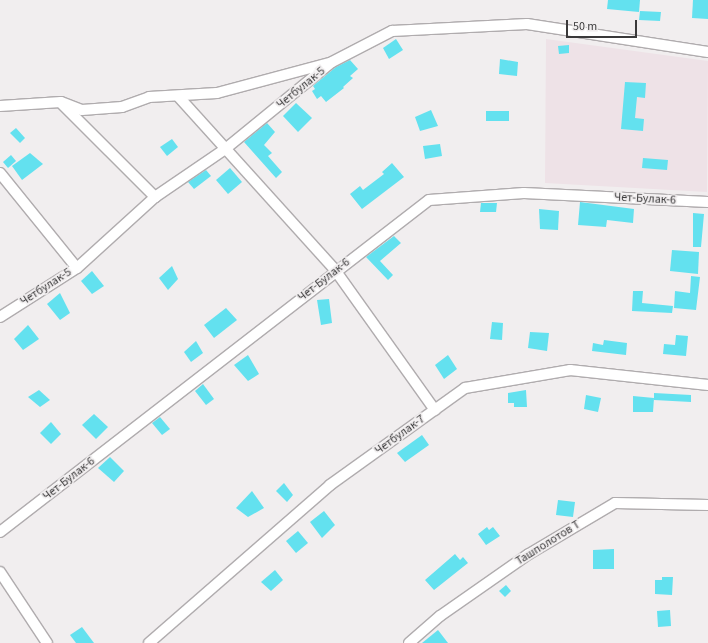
<!DOCTYPE html>
<meta charset="utf-8">
<style>
body{margin:0}
#map{position:relative;width:708px;height:643px;overflow:hidden;background:#f1eeef;font-family:"Source Sans 3",sans-serif}
div>[style]{position:absolute}
[style*='--x']{left:calc(var(--x)*1px);top:calc(var(--y)*1px);width:calc(var(--w)*1px);rotate:calc(var(--a)*1deg)}
.built>*{inset:0;background:#eee2e7}
.building>*{inset:0;background:#63e1ef}
.roads{filter:drop-shadow(1px 0 #b0acae) drop-shadow(-1px 0 #b0acae) drop-shadow(0 1px #b0acae) drop-shadow(0 -1px #b0acae)}
.minor>*{height:10px;margin:-5px;padding:0 5px;transform-origin:5px;border-radius:5px;background:#fff}
span{translate:-50% -50%;white-space:nowrap;text-align:center;line-height:1.15;-webkit-text-stroke:3.5px #f1eeef;paint-order:stroke}
.street-label{font-size:12px;color:#3a393a}
.scale{position:absolute;left:566px;top:20px;width:71px;height:18px;box-sizing:border-box;border:2px solid #3a393a;border-top:0;padding-left:5px;font-size:12px;line-height:14px;white-space:nowrap;color:#3a393a;-webkit-text-stroke:3px #f1eeef;paint-order:stroke}
</style>
<div id="map">
<div class="built">
<i style="clip-path:polygon(546px 39px,708px 61px,707px 192px,545px 183px)"></i>
</div>
<div class="building">
<i style="clip-path:polygon(608px 0,640px 0,639px 12px,607px 9px)"></i>
<i style="clip-path:polygon(693px 0,708px 0,708px 19px,692px 18px)"></i>
<i style="clip-path:polygon(640px 11px,661px 12px,660px 21px,639px 20px)"></i>
<i style="clip-path:polygon(396px 39px,403px 50px,389px 59px,383px 48px)"></i>
<i style="clip-path:polygon(569px 45px,569px 53px,559px 54px,558px 46px)"></i>
<i style="clip-path:polygon(500px 59px,518px 62px,517px 76px,499px 74px)"></i>
<i style="clip-path:polygon(350px 60px,358px 69px,350px 76px,353px 78px,343px 87px,344px 88px,326px 102px,321px 96px,317px 99px,312px 91px,315px 89px,313px 86px,336px 67px)"></i>
<i style="clip-path:polygon(625px 82px,646px 83px,645px 98px,637px 97px,635px 118px,644px 119px,643px 131px,621px 129px)"></i>
<i style="clip-path:polygon(296px 103px,312px 118px,298px 132px,283px 116px)"></i>
<i style="clip-path:polygon(431px 110px,438px 126px,420px 131px,415px 117px)"></i>
<i style="clip-path:polygon(486px 111px,509px 111px,509px 121px,486px 121px)"></i>
<i style="clip-path:polygon(267px 123px,275px 132px,264px 145px,272px 153px,268px 156px,282px 172px,276px 178px,244px 142px)"></i>
<i style="clip-path:polygon(16px 128px,25px 138px,20px 143px,10px 133px)"></i>
<i style="clip-path:polygon(172px 139px,178px 147px,167px 156px,160px 147px)"></i>
<i style="clip-path:polygon(440px 144px,442px 156px,425px 159px,423px 146px)"></i>
<i style="clip-path:polygon(30px 153px,43px 164px,22px 180px,12px 166px)"></i>
<i style="clip-path:polygon(11px 155px,16px 161px,8px 168px,3px 162px)"></i>
<i style="clip-path:polygon(643px 158px,668px 160px,667px 170px,642px 168px)"></i>
<i style="clip-path:polygon(392px 163px,404px 177px,362px 209px,350px 194px,360px 186px,363px 190px,384px 174px,382px 172px)"></i>
<i style="clip-path:polygon(230px 168px,242px 182px,228px 194px,216px 180px)"></i>
<i style="clip-path:polygon(206px 170px,211px 176px,194px 189px,188px 182px)"></i>
<i style="clip-path:polygon(580px 202px,634px 209px,633px 223px,607px 220px,606px 227px,578px 225px)"></i>
<i style="clip-path:polygon(481px 203px,497px 203px,496px 212px,480px 212px)"></i>
<i style="clip-path:polygon(539px 209px,559px 211px,558px 230px,540px 229px)"></i>
<i style="clip-path:polygon(693px 213px,704px 214px,701px 247px,693px 247px)"></i>
<i style="clip-path:polygon(394px 236px,401px 243px,380px 261px,393px 275px,388px 280px,366px 257px)"></i>
<i style="clip-path:polygon(672px 250px,699px 252px,698px 274px,670px 271px)"></i>
<i style="clip-path:polygon(172px 266px,178px 279px,168px 290px,159px 278px)"></i>
<i style="clip-path:polygon(92px 271px,104px 286px,92px 294px,81px 281px)"></i>
<i style="clip-path:polygon(691px 276px,700px 277px,696px 310px,674px 308px,675px 291px,690px 293px)"></i>
<i style="clip-path:polygon(633px 291px,643px 291px,642px 303px,673px 306px,672px 313px,632px 311px)"></i>
<i style="clip-path:polygon(60px 293px,70px 313px,60px 320px,47px 304px)"></i>
<i style="clip-path:polygon(329px 299px,332px 323px,321px 325px,317px 300px)"></i>
<i style="clip-path:polygon(226px 308px,237px 320px,214px 338px,204px 325px)"></i>
<i style="clip-path:polygon(492px 322px,503px 323px,502px 340px,490px 339px)"></i>
<i style="clip-path:polygon(28px 325px,39px 339px,23px 350px,14px 339px)"></i>
<i style="clip-path:polygon(530px 332px,549px 333px,547px 351px,528px 348px)"></i>
<i style="clip-path:polygon(676px 335px,688px 336px,686px 356px,663px 354px,664px 344px,675px 345px)"></i>
<i style="clip-path:polygon(604px 340px,627px 343px,626px 355px,592px 351px,593px 343px,603px 345px)"></i>
<i style="clip-path:polygon(196px 341px,203px 353px,191px 362px,184px 352px)"></i>
<i style="clip-path:polygon(248px 355px,259px 374px,248px 381px,234px 365px)"></i>
<i style="clip-path:polygon(448px 355px,457px 369px,444px 379px,435px 365px)"></i>
<i style="clip-path:polygon(203px 384px,214px 399px,206px 405px,195px 391px)"></i>
<i style="clip-path:polygon(39px 390px,50px 400px,40px 407px,28px 397px)"></i>
<i style="clip-path:polygon(526px 390px,527px 407px,514px 407px,514px 403px,508px 403px,508px 393px)"></i>
<i style="clip-path:polygon(654px 393px,691px 395px,691px 402px,654px 400px)"></i>
<i style="clip-path:polygon(586px 395px,601px 398px,598px 412px,584px 409px)"></i>
<i style="clip-path:polygon(633px 396px,654px 398px,653px 412px,633px 412px)"></i>
<i style="clip-path:polygon(94px 414px,108px 427px,96px 439px,82px 425px)"></i>
<i style="clip-path:polygon(160px 417px,170px 429px,162px 435px,152px 423px)"></i>
<i style="clip-path:polygon(51px 422px,61px 434px,51px 444px,40px 433px)"></i>
<i style="clip-path:polygon(422px 435px,429px 445px,405px 462px,397px 453px)"></i>
<i style="clip-path:polygon(110px 457px,124px 471px,114px 482px,98px 468px)"></i>
<i style="clip-path:polygon(284px 483px,293px 495px,287px 502px,276px 491px)"></i>
<i style="clip-path:polygon(252px 491px,264px 508px,248px 517px,236px 508px)"></i>
<i style="clip-path:polygon(558px 500px,575px 502px,573px 517px,556px 515px)"></i>
<i style="clip-path:polygon(324px 511px,335px 525px,322px 538px,310px 522px)"></i>
<i style="clip-path:polygon(487px 527px,489px 530px,493px 527px,500px 536px,486px 545px,478px 534px)"></i>
<i style="clip-path:polygon(298px 531px,308px 543px,296px 553px,286px 541px)"></i>
<i style="clip-path:polygon(614px 549px,614px 569px,593px 569px,593px 550px)"></i>
<i style="clip-path:polygon(455px 554px,460px 560px,463px 557px,468px 563px,434px 590px,425px 580px)"></i>
<i style="clip-path:polygon(275px 570px,283px 580px,271px 591px,261px 582px)"></i>
<i style="clip-path:polygon(662px 577px,673px 577px,672px 595px,655px 594px,655px 580px,662px 580px)"></i>
<i style="clip-path:polygon(506px 585px,511px 591px,505px 597px,499px 591px)"></i>
<i style="clip-path:polygon(670px 610px,671px 626px,658px 627px,657px 611px)"></i>
<i style="clip-path:polygon(82px 627px,94px 643px,76px 643px,70px 635px)"></i>
<i style="clip-path:polygon(438px 630px,448px 643px,422px 643px)"></i>
</div>
<div class="roads">
<div class="minor">
<i style="--x:178;--y:96;--w:234;--a:47.9"></i>
<i style="--x:335;--y:270;--w:172;--a:54.5"></i>
<i style="--x:62;--y:104;--w:132;--a:45"></i>
<i style="--x:0;--y:106;--w:61;--a:-3.8"></i>
<i style="--x:61;--y:102;--w:22;--a:21"></i>
<i style="--x:82;--y:110;--w:40;--a:-4.3"></i>
<i style="--x:122;--y:107;--w:29;--a:-20"></i>
<i style="--x:149;--y:97;--w:68;--a:-3.4"></i>
<i style="--x:217;--y:93;--w:116;--a:-15"></i>
<i style="--x:0;--y:173;--w:122;--a:51"></i>
<i style="--x:0;--y:317;--w:91;--a:-32.5"></i>
<i style="--x:77;--y:268;--w:105;--a:-42.3"></i>
<i style="--x:155;--y:197;--w:83;--a:-34.3"></i>
<i style="--x:224;--y:150;--w:139;--a:-39.2"></i>
<i style="--x:332;--y:62;--w:68;--a:-27.3"></i>
<i style="--x:392;--y:31;--w:135;--a:-3"></i>
<i style="--x:527;--y:24;--w:183;--a:8.8"></i>
<i style="--x:0;--y:532;--w:542;--a:-37.74"></i>
<i style="--x:429;--y:200;--w:95;--a:-4.2"></i>
<i style="--x:524;--y:193;--w:184;--a:2.8"></i>
<i style="--x:0;--y:572;--w:85;--a:56.5"></i>
<i style="--x:149;--y:643;--w:240;--a:-41.1"></i>
<i style="--x:330;--y:485;--w:166;--a:-35.7"></i>
<i style="--x:465;--y:388;--w:107;--a:-9.7"></i>
<i style="--x:570;--y:370;--w:139;--a:6.2"></i>
<i style="--x:409;--y:643;--w:41;--a:-41.1"></i>
<i style="--x:440;--y:616;--w:108;--a:-34.9"></i>
<i style="--x:529;--y:554;--w:100;--a:-30.7"></i>
<i style="--x:615;--y:503;--w:93;--a:1.2"></i>
</div>
</div>
<div class="street-label">
<span style="left:301px;top:88px;rotate:-39deg">Четбулак-5</span>
<span style="left:645px;top:199px;rotate:3deg">Чет-Булак-6</span>
<span style="left:324px;top:280px;rotate:-38deg">Чет-Булак-6</span>
<span style="left:46px;top:287px;rotate:-33deg">Четбулак-5</span>
<span style="left:400px;top:435px;rotate:-36deg">Четбулак-7</span>
<span style="left:69px;top:479px;rotate:-38deg">Чет-Булак-6</span>
<span style="left:548px;top:543px;rotate:-32deg">Ташполотов Т</span>
</div>
<div class="scale">50 m</div>
</div>
